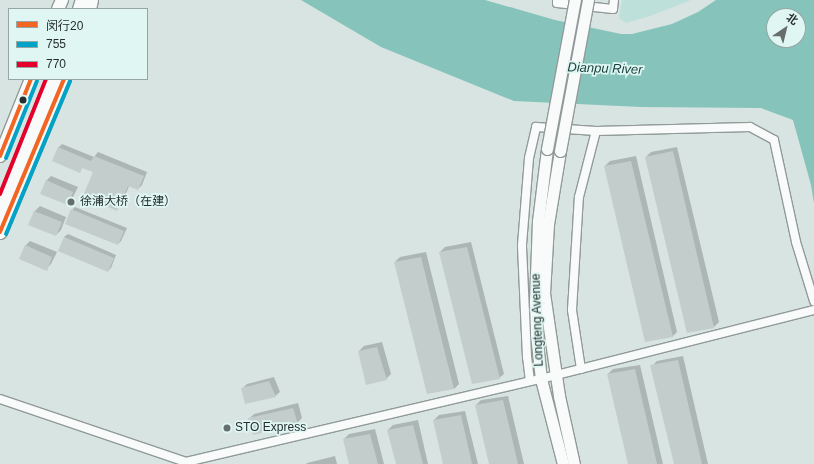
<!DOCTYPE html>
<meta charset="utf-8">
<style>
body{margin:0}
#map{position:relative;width:814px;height:464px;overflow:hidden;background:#d7e4e2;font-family:Arial,"Noto Sans SC",sans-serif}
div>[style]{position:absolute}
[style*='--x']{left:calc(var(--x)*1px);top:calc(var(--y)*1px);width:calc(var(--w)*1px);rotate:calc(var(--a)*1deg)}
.green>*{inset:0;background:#bee0db}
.water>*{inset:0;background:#85c3bb}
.shadow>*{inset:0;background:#0003}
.building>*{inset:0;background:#c3cdcc}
.roads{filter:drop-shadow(1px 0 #919a99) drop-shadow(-1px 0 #919a99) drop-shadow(0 1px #919a99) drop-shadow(0 -1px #919a99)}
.street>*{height:8px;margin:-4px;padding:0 4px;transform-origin:4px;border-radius:4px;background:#f9fbfb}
.secondary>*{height:11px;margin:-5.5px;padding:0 5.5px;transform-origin:5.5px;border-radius:5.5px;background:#f9fbfb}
.primary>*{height:12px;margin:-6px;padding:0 6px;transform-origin:6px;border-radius:6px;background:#f9fbfb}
.highway>*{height:14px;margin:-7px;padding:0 7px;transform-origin:7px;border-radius:7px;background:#f9fbfb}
.bridges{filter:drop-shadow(1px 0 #919a99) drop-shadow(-1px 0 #919a99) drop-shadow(0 1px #919a99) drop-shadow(0 -1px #919a99)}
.secondary-bridge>*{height:11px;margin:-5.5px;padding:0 5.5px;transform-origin:5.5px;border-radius:5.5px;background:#f9fbfb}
.bus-1>*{height:4px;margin:-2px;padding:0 2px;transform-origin:2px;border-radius:2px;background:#f26522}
.bus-2>*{height:4px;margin:-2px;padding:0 2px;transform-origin:2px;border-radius:2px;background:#02a3c6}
.bus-3>*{height:4px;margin:-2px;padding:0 2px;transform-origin:2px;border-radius:2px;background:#e4002b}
.dots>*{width:11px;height:11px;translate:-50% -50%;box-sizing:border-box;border:2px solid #dff6f2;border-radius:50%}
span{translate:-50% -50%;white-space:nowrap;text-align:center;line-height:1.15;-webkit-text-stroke:3.5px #dff6f2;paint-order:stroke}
.poi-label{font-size:12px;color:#272f2e}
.left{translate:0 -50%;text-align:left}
.street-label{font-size:12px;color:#272f2e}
.water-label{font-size:13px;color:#163e39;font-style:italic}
.legend{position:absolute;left:8px;top:8px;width:140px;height:72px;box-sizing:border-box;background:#dff6f2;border:1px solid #95a6a4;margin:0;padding:5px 7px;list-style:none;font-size:12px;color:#272f2e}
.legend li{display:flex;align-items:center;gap:8px;height:20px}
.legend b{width:20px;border:1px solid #95a6a4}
.north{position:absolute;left:766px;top:8px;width:40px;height:40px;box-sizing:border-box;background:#dff6f2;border:1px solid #95a6a4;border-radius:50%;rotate:35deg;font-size:11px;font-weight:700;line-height:16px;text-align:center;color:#272f2e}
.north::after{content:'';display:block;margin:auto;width:14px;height:18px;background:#656e6d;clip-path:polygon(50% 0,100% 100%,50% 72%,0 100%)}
</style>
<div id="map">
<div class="green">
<i style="clip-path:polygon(622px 0,691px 0,650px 16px,626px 23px,619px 18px)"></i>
</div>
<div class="water">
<i style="clip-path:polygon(evenodd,301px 0,485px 0,555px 20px,621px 34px,632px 34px,672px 24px,698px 12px,716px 0,814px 0,814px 203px,811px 185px,793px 120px,761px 108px,641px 107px,514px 101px,381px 47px,301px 0,774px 16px,798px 16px,798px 40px,774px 40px,774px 16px)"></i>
</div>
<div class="shadow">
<i style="clip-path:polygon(62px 144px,94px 157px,98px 152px,147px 172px,142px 185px,138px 189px,129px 186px,121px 206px,117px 209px,94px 172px,83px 167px,79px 171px,58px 148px)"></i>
<i style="clip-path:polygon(677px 147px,719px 322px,714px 327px,646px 157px,651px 152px)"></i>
<i style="clip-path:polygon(636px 156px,677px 332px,672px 337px,605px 166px,610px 161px)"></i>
<i style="clip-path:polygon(51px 176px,78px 187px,72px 199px,67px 204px,46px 181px)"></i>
<i style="clip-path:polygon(40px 206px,66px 217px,61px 230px,56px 235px,29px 224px,35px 211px)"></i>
<i style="clip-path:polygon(75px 207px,127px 228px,121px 241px,118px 244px,72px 210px)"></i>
<i style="clip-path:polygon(68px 234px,116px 255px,111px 268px,108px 271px,64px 237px)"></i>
<i style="clip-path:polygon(30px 241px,57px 252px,51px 264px,46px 269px,25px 246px)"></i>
<i style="clip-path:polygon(471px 242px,504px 374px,499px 378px,440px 252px,445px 247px)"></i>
<i style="clip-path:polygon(426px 252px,459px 384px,454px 389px,395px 262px,400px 257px)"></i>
<i style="clip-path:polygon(382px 342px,391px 374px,386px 379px,359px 351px,364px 346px)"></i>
<i style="clip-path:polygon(683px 356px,708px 464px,675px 464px,652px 366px,657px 361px)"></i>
<i style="clip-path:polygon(640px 365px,663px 464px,629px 464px,608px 374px,613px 369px)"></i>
<i style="clip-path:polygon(274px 377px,280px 392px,275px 396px,242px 389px,247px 384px)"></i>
<i style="clip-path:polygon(508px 396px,524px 464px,490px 464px,476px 405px,481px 400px)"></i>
<i style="clip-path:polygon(298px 403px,302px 418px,297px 423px,249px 419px,254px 414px)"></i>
<i style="clip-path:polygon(465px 411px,478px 464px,444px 464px,434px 420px,439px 415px)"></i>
<i style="clip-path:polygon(418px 420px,428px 464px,397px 464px,388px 430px,393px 425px)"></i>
<i style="clip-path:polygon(375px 429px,384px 464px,350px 464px,344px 439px,349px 434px)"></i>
<i style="clip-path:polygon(335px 456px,337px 464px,306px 464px,307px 463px)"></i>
</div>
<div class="building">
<i style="clip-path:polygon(58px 147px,91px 161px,94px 156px,144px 176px,138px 190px,128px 186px,117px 211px,83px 196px,93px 172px,82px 168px,80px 173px,52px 161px)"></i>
<i style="clip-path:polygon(673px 151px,714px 328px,687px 333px,645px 157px)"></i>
<i style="clip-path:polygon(631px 161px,673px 337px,645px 342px,604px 166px)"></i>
<i style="clip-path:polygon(46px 180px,73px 192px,68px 205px,40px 194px)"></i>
<i style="clip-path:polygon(71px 209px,124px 231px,118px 245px,65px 224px)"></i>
<i style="clip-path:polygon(34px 211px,62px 222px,56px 236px,28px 225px)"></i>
<i style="clip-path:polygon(64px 237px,114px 258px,108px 272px,58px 251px)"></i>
<i style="clip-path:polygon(25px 245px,52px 257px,47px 271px,19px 259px)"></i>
<i style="clip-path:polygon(467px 247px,500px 379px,472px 384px,439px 252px)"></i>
<i style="clip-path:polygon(421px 257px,454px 389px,427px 394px,394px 262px)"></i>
<i style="clip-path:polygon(377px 347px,387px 380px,366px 385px,358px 351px)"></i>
<i style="clip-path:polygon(678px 360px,702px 464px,674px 464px,650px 365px)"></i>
<i style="clip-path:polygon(635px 369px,657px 464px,628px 464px,607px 374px)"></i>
<i style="clip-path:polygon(269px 381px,276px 397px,245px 404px,241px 388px)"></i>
<i style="clip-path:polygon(503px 400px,518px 464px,489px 464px,475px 405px)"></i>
<i style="clip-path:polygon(293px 408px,298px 424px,253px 435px,248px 418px)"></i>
<i style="clip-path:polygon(461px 415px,472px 464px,443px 464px,433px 420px)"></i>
<i style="clip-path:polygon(413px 425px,423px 464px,396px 464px,387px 430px)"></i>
<i style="clip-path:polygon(370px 434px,378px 464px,349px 464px,343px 439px)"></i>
</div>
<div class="roads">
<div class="street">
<i style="--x:557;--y:0;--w:3;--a:90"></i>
<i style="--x:557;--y:3;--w:56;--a:6.1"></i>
<i style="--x:613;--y:9;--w:9;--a:-84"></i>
<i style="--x:581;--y:369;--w:60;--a:-98.7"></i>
<i style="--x:572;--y:310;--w:113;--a:-86.5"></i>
<i style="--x:579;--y:197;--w:68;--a:-75.6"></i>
<i style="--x:596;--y:131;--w:154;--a:-1.5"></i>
<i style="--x:750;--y:127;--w:27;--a:28"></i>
<i style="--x:774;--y:140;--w:104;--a:77.8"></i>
<i style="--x:796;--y:242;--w:62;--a:73"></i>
<i style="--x:530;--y:381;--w:24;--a:-97"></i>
<i style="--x:527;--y:357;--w:112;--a:-92.6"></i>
<i style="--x:522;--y:245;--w:87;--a:-85.4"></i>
<i style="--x:529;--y:158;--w:32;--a:-77"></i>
<i style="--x:536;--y:127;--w:60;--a:3.8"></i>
<i style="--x:0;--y:399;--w:196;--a:18.7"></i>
<i style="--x:186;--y:462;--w:365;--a:-13.2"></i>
<i style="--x:541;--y:379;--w:282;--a:-14.2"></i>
</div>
<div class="secondary">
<i style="--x:547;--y:149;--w:73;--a:97.1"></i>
<i style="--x:538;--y:221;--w:80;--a:92.1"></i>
<i style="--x:535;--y:301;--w:33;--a:88"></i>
<i style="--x:536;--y:334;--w:45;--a:83.7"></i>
<i style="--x:541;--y:379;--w:88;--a:75.5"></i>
<i style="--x:560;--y:151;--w:74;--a:99.3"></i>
<i style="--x:548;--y:224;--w:69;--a:93.3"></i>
<i style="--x:544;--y:293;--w:104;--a:81.7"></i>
<i style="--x:559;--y:396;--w:70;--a:77.6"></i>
</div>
<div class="primary">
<i style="--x:58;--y:9;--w:10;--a:-66"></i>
<i style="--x:79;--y:9;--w:9;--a:-72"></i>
<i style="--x:0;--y:156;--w:83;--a:-68.1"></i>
<i style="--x:0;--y:210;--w:141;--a:-68.3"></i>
</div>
<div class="highway">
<i style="--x:89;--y:9;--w:9;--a:-77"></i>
<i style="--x:0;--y:232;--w:166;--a:-67.3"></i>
</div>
</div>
<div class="bridges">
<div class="secondary-bridge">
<i style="--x:547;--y:149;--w:152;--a:-79.4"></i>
<i style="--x:560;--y:151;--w:154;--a:-79.5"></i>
</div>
</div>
<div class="bus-1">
<i style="--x:0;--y:156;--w:83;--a:-68.1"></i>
<i style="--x:0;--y:232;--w:166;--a:-67.3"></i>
</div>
<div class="bus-2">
<i style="--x:6;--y:158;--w:83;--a:-68.1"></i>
<i style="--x:6;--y:234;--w:166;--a:-67.3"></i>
</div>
<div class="bus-3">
<i style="--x:0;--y:194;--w:124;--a:-68.2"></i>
</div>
<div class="dots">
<i style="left:23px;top:100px;background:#272f2e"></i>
<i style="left:71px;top:202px;background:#656e6d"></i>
<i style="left:227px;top:428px;background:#656e6d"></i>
</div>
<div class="poi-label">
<span class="left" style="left:80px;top:202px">徐浦大桥（在建）</span>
<span class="left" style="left:235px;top:428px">STO Express</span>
</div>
<div class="street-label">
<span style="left:538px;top:320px;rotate:-92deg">Longteng Avenue</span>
</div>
<div class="water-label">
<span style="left:605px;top:69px;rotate:2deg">Dianpu River</span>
</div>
<ul class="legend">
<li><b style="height:5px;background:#f26522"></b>闵行20</li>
<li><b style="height:5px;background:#02a3c6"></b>755</li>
<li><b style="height:5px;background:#e4002b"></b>770</li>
</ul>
<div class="north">北</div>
</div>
